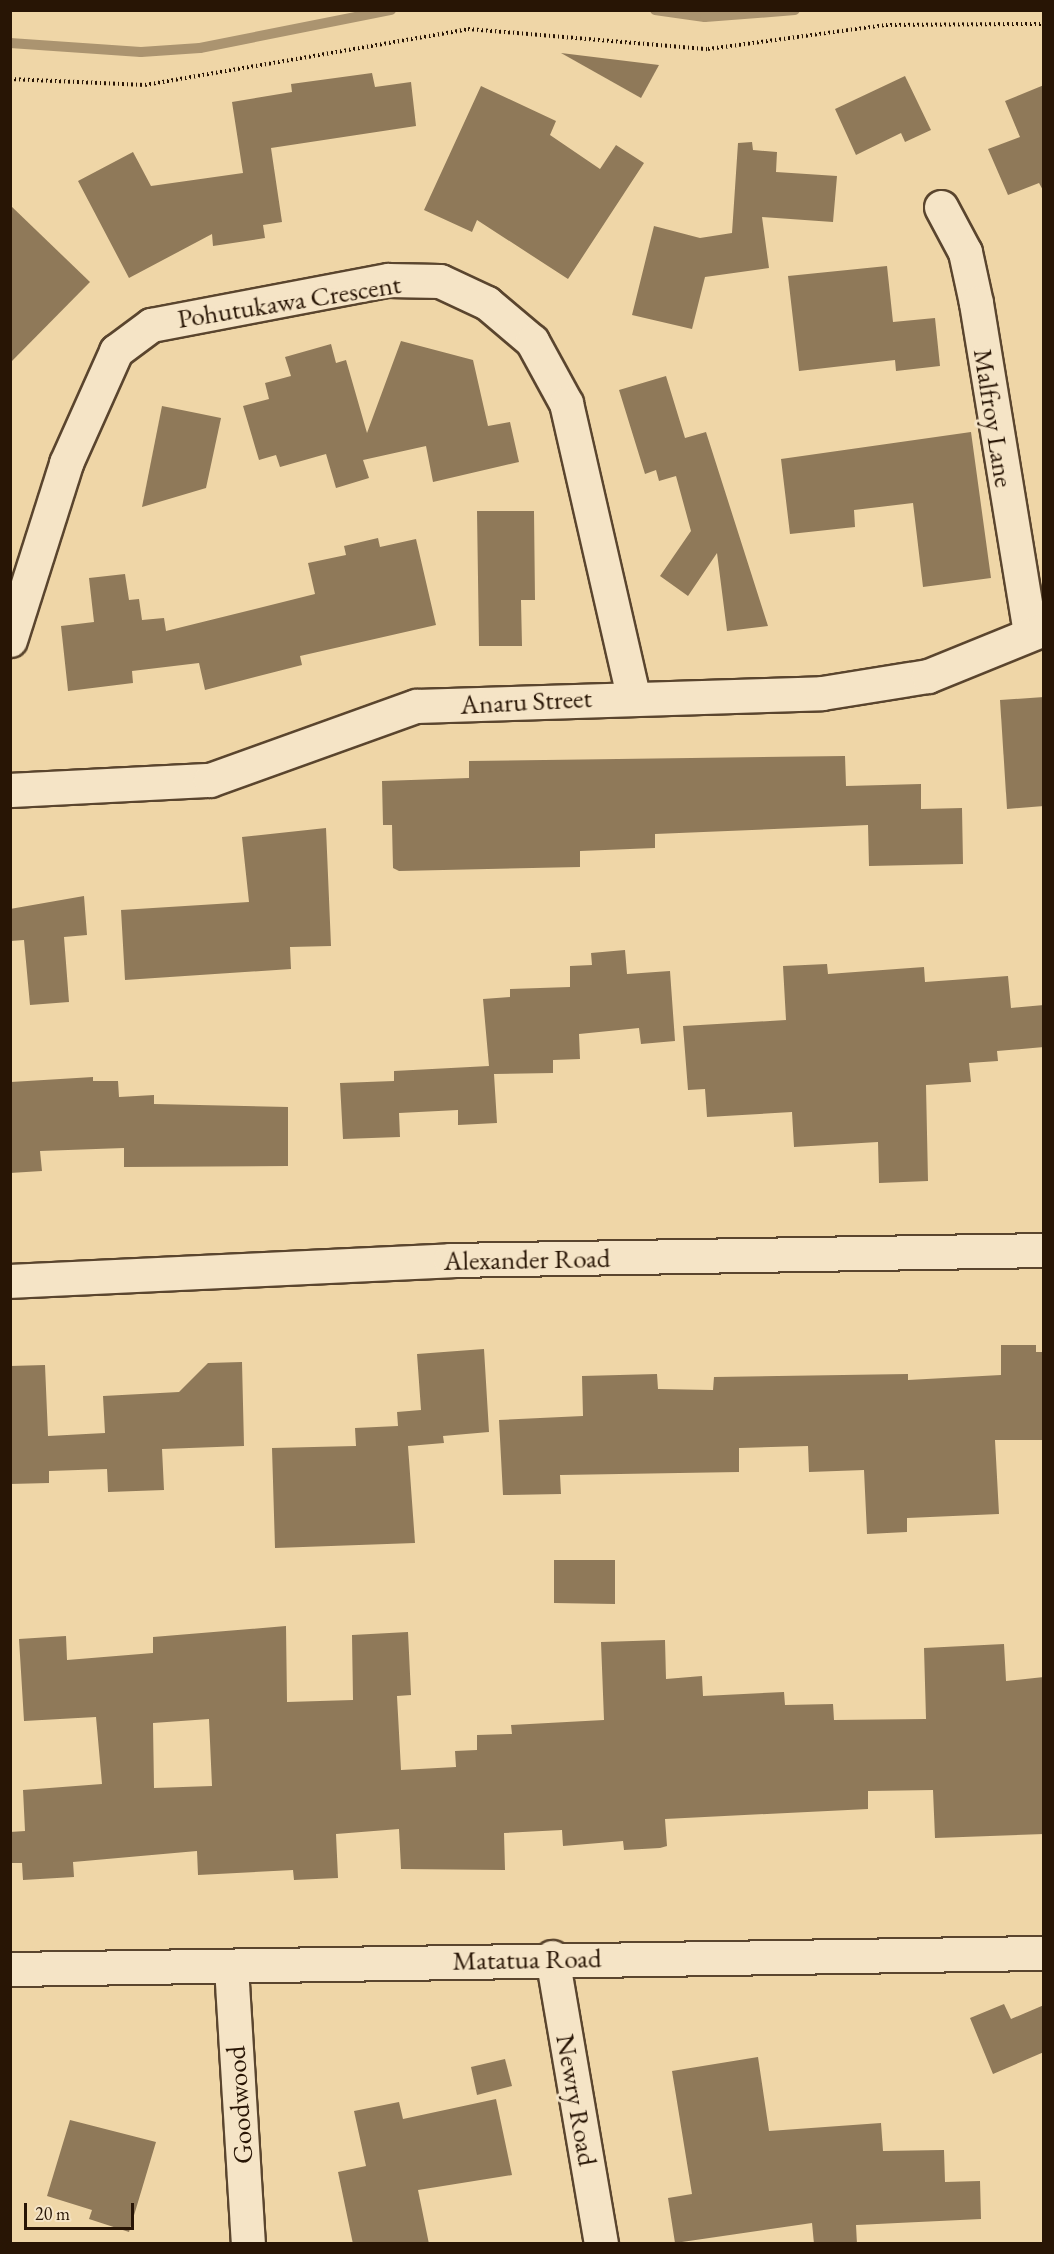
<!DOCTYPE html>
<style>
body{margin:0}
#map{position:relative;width:1054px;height:2254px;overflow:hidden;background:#efd6a7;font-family:"EB Garamond",serif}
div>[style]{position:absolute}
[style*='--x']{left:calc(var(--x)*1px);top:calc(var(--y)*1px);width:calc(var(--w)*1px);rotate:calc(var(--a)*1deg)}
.stream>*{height:10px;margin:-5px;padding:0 5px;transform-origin:5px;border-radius:5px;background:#ab9470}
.building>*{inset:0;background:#8f7959}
.path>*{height:4px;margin-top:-2px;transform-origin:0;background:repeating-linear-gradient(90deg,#281505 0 1.5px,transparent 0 4.5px)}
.roads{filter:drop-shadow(2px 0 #5a452e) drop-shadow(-2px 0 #5a452e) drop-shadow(0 2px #5a452e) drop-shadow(0 -2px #5a452e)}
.minor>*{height:33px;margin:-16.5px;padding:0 16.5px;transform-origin:16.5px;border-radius:16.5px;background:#f5e4c6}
.secondary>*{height:33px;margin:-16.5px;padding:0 16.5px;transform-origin:16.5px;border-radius:16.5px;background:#f5e4c6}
span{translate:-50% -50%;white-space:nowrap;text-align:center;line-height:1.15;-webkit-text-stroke:6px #f5e4c6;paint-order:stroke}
.street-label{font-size:27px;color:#281505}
.frame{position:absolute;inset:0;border:12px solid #281505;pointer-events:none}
.scale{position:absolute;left:24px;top:2203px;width:110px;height:27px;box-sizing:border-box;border:3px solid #281505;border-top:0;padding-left:8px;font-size:18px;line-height:21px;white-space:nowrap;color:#281505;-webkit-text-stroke:4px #f5e4c6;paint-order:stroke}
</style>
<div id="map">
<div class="stream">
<i style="--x:655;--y:10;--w:50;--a:8"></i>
<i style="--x:705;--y:17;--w:90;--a:-4.4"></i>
<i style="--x:10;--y:43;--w:131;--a:3.9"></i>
<i style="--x:141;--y:52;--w:59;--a:-3.9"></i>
<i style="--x:200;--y:48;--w:195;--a:-11.3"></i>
</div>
<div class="building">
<i style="clip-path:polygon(561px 53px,659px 65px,641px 98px)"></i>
<i style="clip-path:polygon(372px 73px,375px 87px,411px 82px,416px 126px,271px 148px,282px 222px,263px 225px,265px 238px,213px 246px,212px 234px,129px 278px,78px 181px,133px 152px,151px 186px,243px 173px,232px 102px,292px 92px,291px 84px)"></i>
<i style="clip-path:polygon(905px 76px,931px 130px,905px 142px,901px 133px,856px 155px,835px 109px)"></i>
<i style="clip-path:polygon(1044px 85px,1044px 192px,1039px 183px,1008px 195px,988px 149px,1020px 137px,1005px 101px)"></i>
<i style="clip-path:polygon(481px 86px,556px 121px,550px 135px,600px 169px,616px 145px,644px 163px,568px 279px,477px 220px,472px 232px,424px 210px)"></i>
<i style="clip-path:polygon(752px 142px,753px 150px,777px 152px,776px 172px,837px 176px,833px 222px,762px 217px,769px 268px,705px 277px,692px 329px,632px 315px,654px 226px,700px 238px,732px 233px,738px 143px)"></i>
<i style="clip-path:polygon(10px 205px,90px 282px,10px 363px)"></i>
<i style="clip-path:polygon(887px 266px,893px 322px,935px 318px,940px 366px,896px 371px,895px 360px,799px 371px,788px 276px)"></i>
<i style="clip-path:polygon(401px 341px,473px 360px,488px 426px,510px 422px,519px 462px,433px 482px,426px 446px,363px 460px,369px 478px,336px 488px,326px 454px,280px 467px,276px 455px,259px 460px,243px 406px,269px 399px,265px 383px,291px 376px,285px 357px,331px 344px,336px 363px,346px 360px,367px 433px)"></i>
<i style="clip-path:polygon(666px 376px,685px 438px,706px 432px,768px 626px,727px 631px,717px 553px,688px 596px,660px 576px,691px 531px,676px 476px,659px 481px,656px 470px,645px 474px,619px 390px)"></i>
<i style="clip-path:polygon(162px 406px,221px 418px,206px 488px,142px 507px)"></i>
<i style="clip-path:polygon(971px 432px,991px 578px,923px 587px,913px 503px,854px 510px,855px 527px,790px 534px,781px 459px)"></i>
<i style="clip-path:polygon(477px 511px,534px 511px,535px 600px,521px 600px,522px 646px,479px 646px)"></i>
<i style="clip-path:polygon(378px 538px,380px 547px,416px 539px,436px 625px,300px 656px,302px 665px,205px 690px,199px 663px,132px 671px,133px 683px,68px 691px,61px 626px,94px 622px,89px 578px,125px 574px,129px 600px,139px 599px,142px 620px,164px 618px,166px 631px,315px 594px,308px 563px,346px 555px,344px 546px)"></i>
<i style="clip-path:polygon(1044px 697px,1044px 806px,1007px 809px,1000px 700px)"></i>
<i style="clip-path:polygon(845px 756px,846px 786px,921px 784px,921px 809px,962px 808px,963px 864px,869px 866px,868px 825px,655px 834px,655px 848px,580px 851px,580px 867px,399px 871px,393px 868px,392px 825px,383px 825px,382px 781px,469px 778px,469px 761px)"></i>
<i style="clip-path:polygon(326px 828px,331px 946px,290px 947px,291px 969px,125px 980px,121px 910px,249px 902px,242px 837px)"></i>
<i style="clip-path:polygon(84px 896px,87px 935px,64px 937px,69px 1002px,30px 1005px,24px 940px,10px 941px,10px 909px)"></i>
<i style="clip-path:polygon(625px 950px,627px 974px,670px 971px,675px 1041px,641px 1044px,639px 1028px,579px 1034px,580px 1059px,553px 1060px,553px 1073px,494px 1074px,497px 1123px,458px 1125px,458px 1110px,399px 1113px,400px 1137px,343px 1139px,340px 1083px,394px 1081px,394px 1071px,489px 1066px,483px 999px,510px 997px,510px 989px,570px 987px,570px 966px,592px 965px,591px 953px)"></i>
<i style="clip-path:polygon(827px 964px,828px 974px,924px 967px,925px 982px,1008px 976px,1011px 1008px,1044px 1005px,1044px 1047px,997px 1051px,998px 1061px,969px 1063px,971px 1082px,926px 1085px,928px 1181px,879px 1183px,878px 1142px,794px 1147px,792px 1112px,707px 1117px,705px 1089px,688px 1090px,683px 1026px,786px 1020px,783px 966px)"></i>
<i style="clip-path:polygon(93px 1077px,93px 1081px,118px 1081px,119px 1097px,154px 1095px,154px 1104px,288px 1107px,288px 1166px,124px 1167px,124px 1148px,40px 1151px,42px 1171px,10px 1173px,11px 1082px)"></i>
<i style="clip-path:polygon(1001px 1345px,1036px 1345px,1036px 1352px,1044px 1352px,1044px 1440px,995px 1440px,999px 1514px,907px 1518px,907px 1532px,867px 1534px,864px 1470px,809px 1472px,808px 1446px,739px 1448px,739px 1472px,560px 1475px,561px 1494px,503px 1495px,499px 1420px,583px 1416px,582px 1376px,657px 1374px,658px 1389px,713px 1390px,714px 1377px,908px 1374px,908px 1380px,1001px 1375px)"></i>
<i style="clip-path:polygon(484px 1349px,489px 1432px,443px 1436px,444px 1443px,408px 1446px,415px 1543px,275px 1548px,272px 1448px,356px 1446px,355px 1428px,398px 1426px,397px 1412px,421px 1410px,417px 1354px)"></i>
<i style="clip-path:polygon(242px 1362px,244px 1446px,162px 1449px,164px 1490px,108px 1492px,107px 1469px,49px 1471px,49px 1483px,10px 1484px,10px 1366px,45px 1365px,48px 1436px,105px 1433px,103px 1396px,179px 1392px,208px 1363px)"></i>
<i style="clip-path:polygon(554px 1560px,615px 1560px,615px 1604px,554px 1603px)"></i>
<i style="clip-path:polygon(evenodd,286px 1626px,287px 1702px,353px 1700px,352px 1635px,408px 1632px,411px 1695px,397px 1696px,401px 1770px,456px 1767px,455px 1751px,477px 1750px,477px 1735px,512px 1734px,511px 1725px,604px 1720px,601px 1642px,665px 1640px,666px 1679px,702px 1676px,703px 1696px,784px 1692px,785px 1705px,833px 1704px,834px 1720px,926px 1719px,924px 1648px,1004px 1644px,1006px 1681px,1044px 1677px,1044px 1834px,935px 1838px,933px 1790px,868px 1791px,868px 1809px,665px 1819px,667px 1846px,660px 1848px,624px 1850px,623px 1841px,563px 1846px,562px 1830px,504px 1833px,505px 1870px,401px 1869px,399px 1829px,336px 1834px,338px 1878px,294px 1880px,293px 1870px,198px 1875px,197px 1851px,73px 1862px,74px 1877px,23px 1880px,22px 1863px,10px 1863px,10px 1832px,25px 1831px,23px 1790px,102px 1784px,96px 1717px,24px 1721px,19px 1639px,66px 1636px,67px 1660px,153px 1653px,153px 1637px,286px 1626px,209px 1719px,212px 1786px,154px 1788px,153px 1723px,209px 1719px)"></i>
<i style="clip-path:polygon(1004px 2004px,1011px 2019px,1044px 2005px,1044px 2052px,993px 2074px,970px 2018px)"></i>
<i style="clip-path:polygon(758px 2057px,769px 2131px,881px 2123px,883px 2151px,944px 2150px,945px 2182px,980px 2181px,981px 2219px,856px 2225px,857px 2244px,814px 2244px,812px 2223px,675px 2243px,668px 2198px,692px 2194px,672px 2071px)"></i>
<i style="clip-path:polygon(505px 2059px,512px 2086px,477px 2095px,471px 2067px)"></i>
<i style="clip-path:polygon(496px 2099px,512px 2175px,418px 2190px,429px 2244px,353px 2244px,338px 2172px,366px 2166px,354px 2111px,399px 2102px,403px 2119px)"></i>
<i style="clip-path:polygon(70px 2120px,156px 2142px,129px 2232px,89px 2219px,92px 2210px,47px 2196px)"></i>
</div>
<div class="path">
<i style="--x:10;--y:79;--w:135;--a:2.5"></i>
<i style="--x:145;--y:85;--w:328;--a:-9.8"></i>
<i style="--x:468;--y:29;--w:241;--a:4.8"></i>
<i style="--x:708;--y:49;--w:180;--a:-7.7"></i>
<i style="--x:886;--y:25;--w:158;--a:-0.4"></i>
</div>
<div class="roads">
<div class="minor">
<i style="--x:941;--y:207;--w:51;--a:61.9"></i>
<i style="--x:965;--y:252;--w:52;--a:77.8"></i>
<i style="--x:976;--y:303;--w:335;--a:80.7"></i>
<i style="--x:10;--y:640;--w:186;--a:-72.4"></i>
<i style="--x:66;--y:463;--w:123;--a:-65.9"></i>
<i style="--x:116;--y:351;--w:44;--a:-36.6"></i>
<i style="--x:151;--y:325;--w:241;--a:-10.8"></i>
<i style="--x:388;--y:280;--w:52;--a:1.1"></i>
<i style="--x:440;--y:281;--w:52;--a:25.1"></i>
<i style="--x:487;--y:303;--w:59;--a:40.2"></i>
<i style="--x:532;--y:341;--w:71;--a:61.3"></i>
<i style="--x:566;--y:403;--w:301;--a:77.1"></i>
<i style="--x:10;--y:790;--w:200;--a:-2.9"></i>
<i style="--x:210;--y:780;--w:219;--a:-19.8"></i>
<i style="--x:416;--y:706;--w:406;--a:-1.8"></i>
<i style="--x:822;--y:693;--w:107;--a:-9.1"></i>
<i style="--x:928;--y:676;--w:125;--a:-22.1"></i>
<i style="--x:10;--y:1281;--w:441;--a:-2.7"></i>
<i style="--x:450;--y:1260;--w:594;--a:-0.96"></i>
<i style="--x:552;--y:1957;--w:291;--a:80.3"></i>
<i style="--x:231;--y:1967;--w:278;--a:86.5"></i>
</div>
<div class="secondary">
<i style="--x:10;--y:1969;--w:1034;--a:-0.89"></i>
</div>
</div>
<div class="street-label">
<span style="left:289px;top:301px;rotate:-9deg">Pohutukawa Crescent</span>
<span style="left:994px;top:418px;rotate:81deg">Malfroy Lane</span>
<span style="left:526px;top:701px;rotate:-3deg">Anaru Street</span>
<span style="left:527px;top:1259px;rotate:-1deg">Alexander Road</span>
<span style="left:527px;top:1959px;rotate:-1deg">Matatua Road</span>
<span style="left:577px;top:2100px;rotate:80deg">Newry Road</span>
<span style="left:239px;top:2105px;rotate:-94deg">Goodwood</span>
</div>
<div class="frame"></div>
<div class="scale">20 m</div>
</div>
